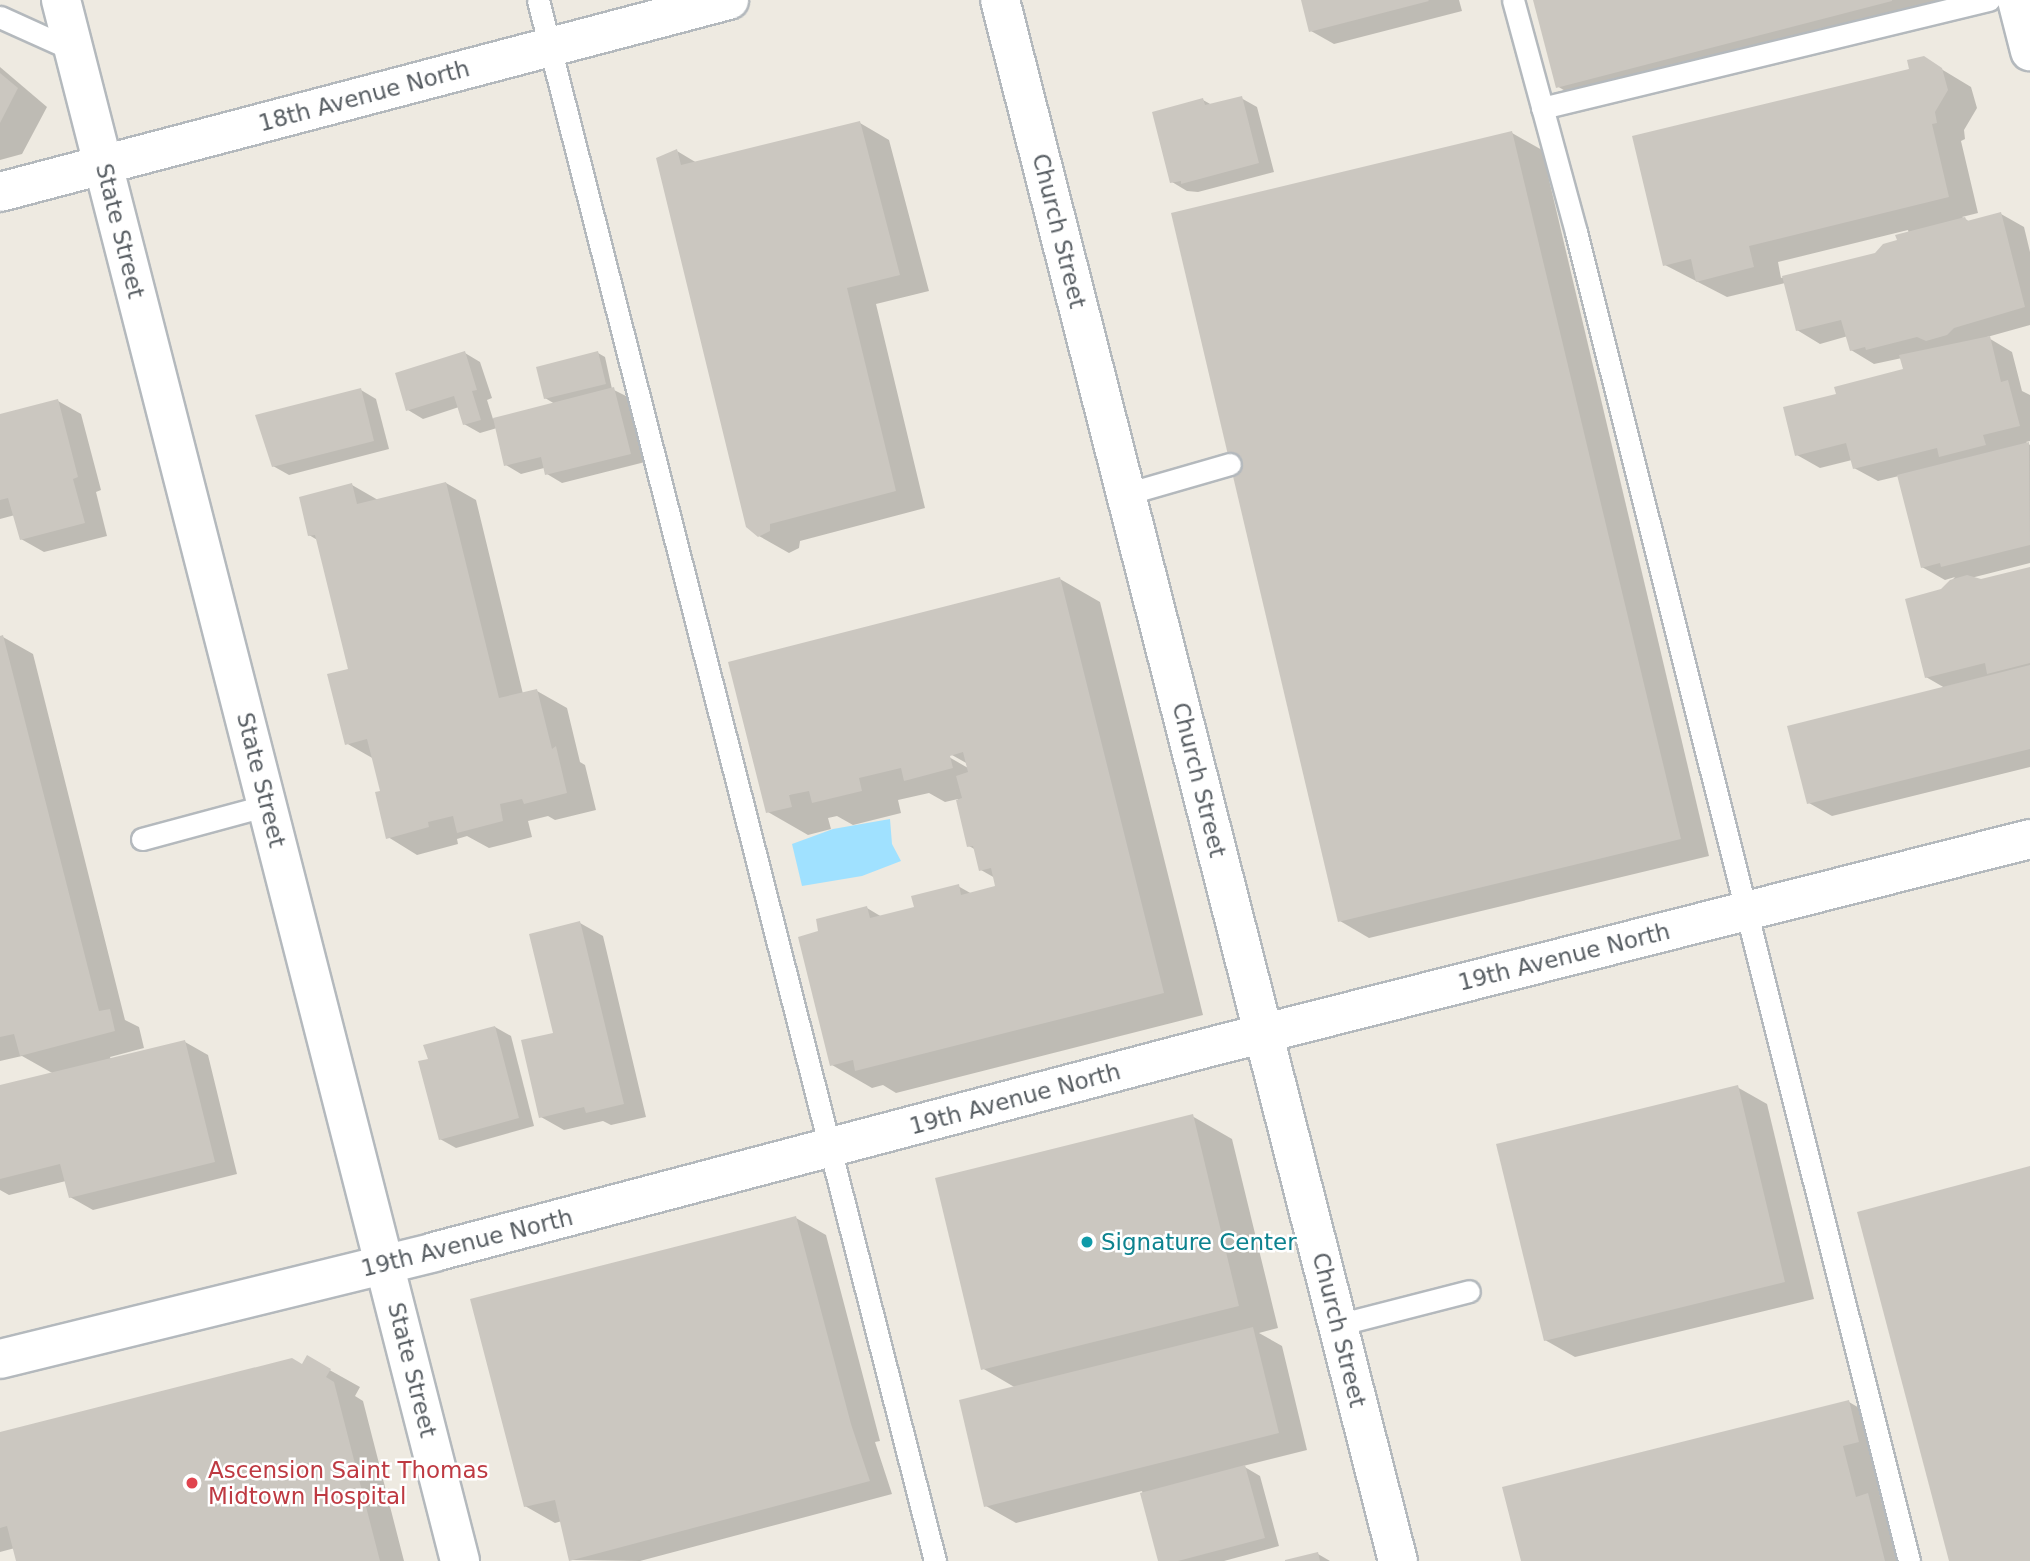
<!DOCTYPE html>
<style>
body{margin:0}
#map{position:relative;width:2030px;height:1561px;overflow:hidden;background:#eeeae1;font-family:"DejaVu Sans",sans-serif}
div>[style]{position:absolute}
[style*='--x']{left:calc(var(--x)*1px);top:calc(var(--y)*1px);width:calc(var(--w)*1px);rotate:calc(var(--a)*1deg)}
.water>*{inset:0;background:#a0e1ff}
.shadow>*{inset:0;background:#0003}
.building>*{inset:0;background:#cbc7c0}
.roads{filter:drop-shadow(2px 0 #b4b9bd) drop-shadow(-2px 0 #b4b9bd) drop-shadow(0 2px #b4b9bd) drop-shadow(0 -2px #b4b9bd)}
.lane>*{height:21px;margin:-10.5px;padding:0 10.5px;transform-origin:10.5px;border-radius:10.5px;background:#fff}
.street>*{height:38px;margin:-19px;padding:0 19px;transform-origin:19px;border-radius:19px;background:#fff}
.secondary>*{height:38px;margin:-19px;padding:0 19px;transform-origin:19px;border-radius:19px;background:#fff}
.dots>*{width:19px;height:19px;translate:-50% -50%;box-sizing:border-box;border:4px solid #fff;border-radius:50%}
span{translate:-50% -50%;white-space:nowrap;text-align:center;line-height:1.15;-webkit-text-stroke:5px #fff;paint-order:stroke}
.street-label{font-size:23px;color:#595f64}
.culture-label{font-size:23px;color:#0d838f}
.left{translate:0 -50%;text-align:left}
.health-label{font-size:23px;color:#be3a42}
</style>
<div id="map">
<div class="water">
<i style="clip-path:polygon(890px 819px,892px 844px,901px 861px,862px 876px,802px 886px,792px 844px,833px 829px)"></i>
</div>
<div class="shadow">
<i style="clip-path:polygon(1303px 0,1459px 0,1462px 11px,1334px 44px,1311px 31px)"></i>
<i style="clip-path:polygon(1535px 0,1958px 0,1587px 104px,1557px 86px)"></i>
<i style="clip-path:polygon(evenodd,1923px 58px,1971px 87px,1977px 108px,1964px 130px,1965px 139px,1961px 141px,1978px 213px,1962px 217px,1970px 222px,2001px 214px,2024px 227px,2030px 252px,2030px 325px,1987px 337px,2012px 352px,2022px 391px,2030px 395px,2030px 441px,2026px 442px,2030px 445px,2030px 563px,1971px 578px,1981px 581px,2030px 569px,2030px 767px,1832px 816px,1809px 803px,1945px 688px,1926px 677px,1942px 591px,1955px 577px,1945px 580px,1922px 567px,1899px 476px,1878px 481px,1854px 468px,1852px 460px,1820px 468px,1797px 455px,1838px 395px,1905px 370px,1902px 358px,1874px 364px,1851px 350px,1848px 336px,1820px 344px,1797px 330px,1785px 283px,1727px 297px,1665px 265px,1923px 58px,1908px 230px,1909px 234px,1876px 254px,1781px 278px,1778px 262px,1908px 230px)"></i>
<i style="clip-path:polygon(0 67px,47px 107px,22px 154px,0 160px)"></i>
<i style="clip-path:polygon(1241px 98px,1257px 107px,1274px 172px,1198px 192px,1187px 191px,1172px 182px,1203px 100px,1212px 105px)"></i>
<i style="clip-path:polygon(860px 123px,889px 140px,929px 291px,876px 304px,925px 508px,800px 541px,799px 548px,789px 553px,759px 536px,677px 151px,697px 163px)"></i>
<i style="clip-path:polygon(1512px 133px,1542px 150px,1709px 856px,1369px 938px,1340px 921px)"></i>
<i style="clip-path:polygon(465px 353px,480px 362px,492px 398px,487px 400px,493px 419px,555px 404px,545px 398px,598px 353px,605px 357px,612px 389px,630px 398px,645px 462px,562px 483px,547px 474px,544px 468px,521px 474px,506px 465px,497px 428px,480px 433px,464px 424px,459px 407px,423px 419px,408px 410px)"></i>
<i style="clip-path:polygon(361px 390px,376px 399px,389px 449px,289px 475px,273px 466px)"></i>
<i style="clip-path:polygon(58px 401px,81px 414px,101px 490px,96px 492px,107px 536px,44px 552px,21px 539px,15px 515px,0 519px,0 416px)"></i>
<i style="clip-path:polygon(446px 483px,476px 500px,523px 694px,537px 691px,567px 708px,580px 762px,585px 765px,596px 810px,555px 820px,548px 816px,528px 821px,532px 837px,489px 848px,467px 836px,457px 839px,458px 844px,417px 855px,388px 837px,382px 792px,374px 759px,346px 743px,350px 670px,319px 541px,309px 535px,352px 485px,378px 500px)"></i>
<i style="clip-path:polygon(evenodd,1060px 579px,1100px 602px,1203px 1015px,896px 1093px,883px 1085px,872px 1088px,832px 1065px,820px 932px,867px 908px,882px 917px,916px 909px,958px 886px,972px 894px,997px 888px,995px 878px,981px 870px,976px 850px,969px 846px,958px 799px,945px 802px,929px 793px,898px 800px,901px 813px,853px 825px,837px 816px,828px 818px,831px 829px,808px 835px,768px 812px,1060px 579px,943px 750px,968px 764px,968px 768px,942px 753px,943px 750px)"></i>
<i style="clip-path:polygon(3px 637px,33px 654px,125px 1020px,139px 1027px,144px 1048px,110px 1057px,111px 1060px,185px 1042px,208px 1055px,237px 1174px,93px 1210px,70px 1197px,66px 1181px,9px 1195px,0 1190px,0 1087px,54px 1074px,22px 1056px,0 1061px,0 638px)"></i>
<i style="clip-path:polygon(580px 923px,603px 936px,646px 1117px,611px 1125px,603px 1121px,564px 1130px,541px 1117px)"></i>
<i style="clip-path:polygon(495px 1027px,511px 1036px,534px 1126px,456px 1148px,440px 1139px)"></i>
<i style="clip-path:polygon(1737px 1087px,1767px 1104px,1814px 1299px,1575px 1357px,1545px 1340px)"></i>
<i style="clip-path:polygon(1192px 1116px,1232px 1139px,1278px 1328px,1259px 1333px,1282px 1346px,1307px 1450px,1243px 1466px,1260px 1476px,1279px 1546px,1224px 1561px,1160px 1561px,1142px 1491px,1016px 1523px,986px 1506px,1016px 1388px,982px 1368px)"></i>
<i style="clip-path:polygon(796px 1218px,826px 1235px,880px 1441px,875px 1442px,892px 1494px,640px 1561px,571px 1560px,562px 1521px,555px 1523px,525px 1506px)"></i>
<i style="clip-path:polygon(308px 1358px,360px 1387px,355px 1396px,363px 1401px,404px 1561px,18px 1561px,15px 1548px,0 1552px,0 1433px,303px 1366px)"></i>
<i style="clip-path:polygon(1849px 1402px,1878px 1419px,1888px 1458px,1872px 1463px,1882px 1504px,1898px 1512px,1910px 1561px,1523px 1561px)"></i>
<i style="clip-path:polygon(1318px 1554px,1330px 1561px,1289px 1561px)"></i>
</div>
<div class="building">
<i style="clip-path:polygon(1301px 0,1428px 0,1429px 1px,1309px 32px)"></i>
<i style="clip-path:polygon(1533px 0,1892px 0,1892px 1px,1556px 88px)"></i>
<i style="clip-path:polygon(1924px 56px,1942px 68px,1948px 90px,1935px 112px,1937px 123px,1932px 124px,1949px 197px,1749px 246px,1754px 267px,1696px 282px,1691px 259px,1663px 266px,1632px 136px,1909px 69px,1907px 60px)"></i>
<i style="clip-path:polygon(0 73px,18px 88px,0 123px)"></i>
<i style="clip-path:polygon(1242px 96px,1259px 163px,1181px 184px,1181px 181px,1170px 183px,1152px 112px,1203px 98px,1205px 105px)"></i>
<i style="clip-path:polygon(860px 121px,900px 275px,847px 288px,896px 491px,770px 524px,770px 531px,758px 537px,746px 527px,656px 158px,677px 149px,681px 165px)"></i>
<i style="clip-path:polygon(1512px 131px,1681px 839px,1338px 922px,1171px 213px)"></i>
<i style="clip-path:polygon(2001px 212px,2025px 307px,1954px 328px,1947px 335px,1926px 341px,1917px 337px,1866px 350px,1865px 347px,1850px 351px,1841px 320px,1796px 331px,1782px 276px,1875px 253px,1883px 244px,1897px 240px,1895px 235px,1965px 217px,1967px 221px)"></i>
<i style="clip-path:polygon(1990px 336px,2001px 382px,2008px 380px,2020px 426px,1983px 435px,1986px 445px,1939px 457px,1937px 448px,1853px 469px,1846px 443px,1795px 456px,1783px 407px,1836px 394px,1834px 387px,1903px 369px,1899px 355px)"></i>
<i style="clip-path:polygon(465px 351px,477px 390px,472px 391px,481px 420px,463px 425px,454px 396px,406px 411px,395px 373px)"></i>
<i style="clip-path:polygon(598px 351px,606px 384px,544px 399px,536px 367px)"></i>
<i style="clip-path:polygon(614px 387px,631px 454px,545px 475px,541px 457px,504px 466px,493px 418px)"></i>
<i style="clip-path:polygon(361px 388px,374px 441px,272px 467px,255px 415px)"></i>
<i style="clip-path:polygon(58px 399px,78px 477px,73px 479px,85px 523px,20px 540px,8px 498px,0 500px,0 414px)"></i>
<i style="clip-path:polygon(2029px 442px,2030px 545px,1941px 567px,1940px 563px,1921px 568px,1897px 475px)"></i>
<i style="clip-path:polygon(446px 482px,499px 698px,537px 689px,552px 749px,556px 746px,567px 793px,524px 804px,522px 799px,500px 804px,503px 821px,457px 833px,453px 816px,428px 822px,429px 827px,386px 839px,375px 792px,380px 791px,367px 739px,345px 745px,327px 674px,348px 669px,315px 535px,308px 536px,299px 497px,352px 483px,357px 504px)"></i>
<i style="clip-path:polygon(2030px 567px,2030px 663px,1987px 674px,1985px 663px,1925px 678px,1905px 599px,1941px 589px,1950px 580px,1967px 575px,1981px 579px)"></i>
<i style="clip-path:polygon(1060px 577px,1164px 993px,855px 1071px,853px 1060px,830px 1066px,798px 937px,818px 931px,816px 919px,867px 906px,870px 918px,914px 907px,911px 896px,959px 884px,961px 895px,995px 886px,991px 868px,979px 871px,973px 846px,967px 847px,956px 800px,962px 798px,956px 776px,968px 772px,963px 752px,950px 756px,953px 768px,904px 781px,901px 768px,859px 778px,862px 791px,812px 803px,809px 791px,789px 795px,792px 807px,766px 813px,728px 662px)"></i>
<i style="clip-path:polygon(3px 635px,99px 1011px,110px 1009px,115px 1031px,20px 1056px,14px 1034px,0 1037px,0 636px)"></i>
<i style="clip-path:polygon(2030px 665px,2030px 749px,1807px 804px,1787px 726px)"></i>
<i style="clip-path:polygon(580px 921px,624px 1104px,586px 1113px,584px 1107px,539px 1118px,521px 1040px,553px 1033px,529px 934px)"></i>
<i style="clip-path:polygon(495px 1026px,519px 1118px,439px 1140px,418px 1061px,428px 1059px,423px 1045px)"></i>
<i style="clip-path:polygon(185px 1040px,215px 1162px,69px 1198px,60px 1164px,0 1179px,0 1085px)"></i>
<i style="clip-path:polygon(1738px 1085px,1785px 1282px,1544px 1341px,1496px 1144px)"></i>
<i style="clip-path:polygon(1193px 1114px,1239px 1306px,981px 1370px,935px 1178px)"></i>
<i style="clip-path:polygon(2030px 1166px,2030px 1561px,1949px 1561px,1857px 1212px)"></i>
<i style="clip-path:polygon(796px 1216px,851px 1424px,870px 1481px,569px 1561px,555px 1500px,524px 1507px,470px 1299px)"></i>
<i style="clip-path:polygon(1253px 1327px,1279px 1433px,984px 1507px,959px 1400px)"></i>
<i style="clip-path:polygon(307px 1355px,331px 1369px,326px 1377px,334px 1382px,380px 1561px,16px 1561px,7px 1526px,0 1528px,0 1432px,292px 1358px,302px 1364px)"></i>
<i style="clip-path:polygon(1849px 1400px,1859px 1442px,1843px 1446px,1856px 1497px,1868px 1493px,1885px 1561px,1521px 1561px,1502px 1487px)"></i>
<i style="clip-path:polygon(1245px 1465px,1265px 1538px,1178px 1561px,1158px 1561px,1140px 1493px)"></i>
<i style="clip-path:polygon(1318px 1552px,1320px 1561px,1285px 1561px,1285px 1560px)"></i>
</div>
<div class="roads">
<div class="lane">
<i style="--x:538;--y:0;--w:1611;--a:75.73"></i>
<i style="--x:1513;--y:0;--w:240;--a:74.8"></i>
<i style="--x:1576;--y:232;--w:1370;--a:75.93"></i>
<i style="--x:0;--y:17;--w:80;--a:24.3"></i>
<i style="--x:1542;--y:108;--w:460;--a:-13.6"></i>
<i style="--x:1126;--y:494;--w:108;--a:-16.1"></i>
<i style="--x:142;--y:839;--w:131;--a:-15.1"></i>
<i style="--x:1337;--y:1325;--w:136;--a:-14.4"></i>
</div>
<div class="street">
<i style="--x:61;--y:0;--w:1611;--a:75.66"></i>
<i style="--x:2017;--y:0;--w:53;--a:75.7"></i>
<i style="--x:0;--y:1359;--w:447;--a:-13.8"></i>
<i style="--x:434;--y:1252;--w:798;--a:-14.8"></i>
<i style="--x:1206;--y:1048;--w:850;--a:-14.23"></i>
</div>
<div class="secondary">
<i style="--x:1000;--y:0;--w:1611;--a:75.7"></i>
<i style="--x:0;--y:192;--w:754;--a:-14.76"></i>
</div>
</div>
<div class="dots">
<i style="left:1087px;top:1242px;background:#0f9aa8"></i>
<i style="left:192px;top:1483px;background:#e0444e"></i>
</div>
<div class="street-label">
<span style="left:364px;top:96px;rotate:-15deg">18th Avenue North</span>
<span style="left:120px;top:231px;rotate:76deg">State Street</span>
<span style="left:1059px;top:231px;rotate:76deg">Church Street</span>
<span style="left:261px;top:780px;rotate:76deg">State Street</span>
<span style="left:1199px;top:780px;rotate:76deg">Church Street</span>
<span style="left:1564px;top:957px;rotate:-14deg">19th Avenue North</span>
<span style="left:1015px;top:1099px;rotate:-15deg">19th Avenue North</span>
<span style="left:467px;top:1243px;rotate:-14deg">19th Avenue North</span>
<span style="left:1339px;top:1330px;rotate:76deg">Church Street</span>
<span style="left:412px;top:1370px;rotate:76deg">State Street</span>
</div>
<div class="culture-label">
<span class="left" style="left:1101px;top:1242px">Signature Center</span>
</div>
<div class="health-label">
<span class="left" style="left:208px;top:1483px">Ascension Saint Thomas<br>Midtown Hospital</span>
</div>
</div>
